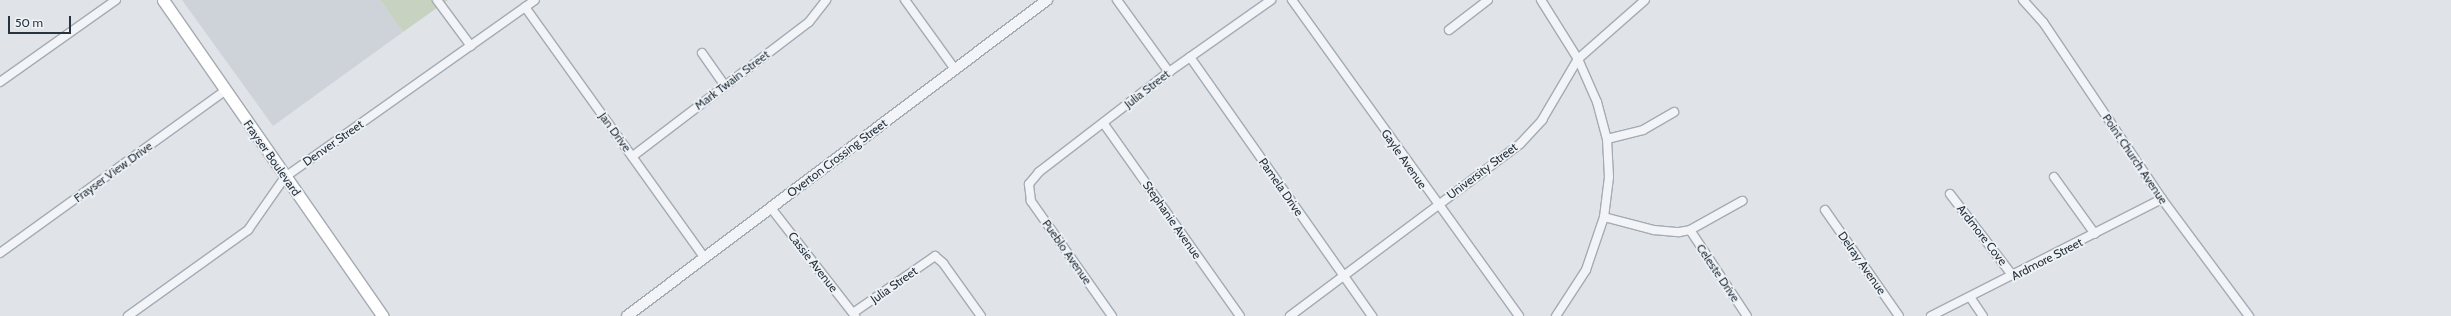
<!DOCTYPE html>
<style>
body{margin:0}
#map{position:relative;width:2451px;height:316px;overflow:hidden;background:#e0e4e9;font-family:Cabin,sans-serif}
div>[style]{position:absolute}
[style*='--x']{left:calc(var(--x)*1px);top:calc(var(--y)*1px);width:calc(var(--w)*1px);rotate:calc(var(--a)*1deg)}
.built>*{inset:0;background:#ced3da}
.green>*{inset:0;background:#c7d2c1}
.roads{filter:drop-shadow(1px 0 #a5abb3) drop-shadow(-1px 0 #a5abb3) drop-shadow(0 1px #a5abb3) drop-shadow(0 -1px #a5abb3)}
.minor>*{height:8px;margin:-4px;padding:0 4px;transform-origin:4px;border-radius:4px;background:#f2f4f7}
.tertiary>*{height:10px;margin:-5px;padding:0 5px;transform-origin:5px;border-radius:5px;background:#f2f4f7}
.secondary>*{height:11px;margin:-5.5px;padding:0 5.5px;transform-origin:5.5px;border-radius:5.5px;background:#fff}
span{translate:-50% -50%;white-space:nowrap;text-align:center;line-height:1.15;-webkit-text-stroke:3.5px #eff3f6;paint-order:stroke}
.street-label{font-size:12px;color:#283340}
.scale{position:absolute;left:8px;top:16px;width:63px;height:18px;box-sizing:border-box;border:2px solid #283340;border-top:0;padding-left:5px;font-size:12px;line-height:14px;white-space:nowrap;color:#283340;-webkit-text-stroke:3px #eff3f6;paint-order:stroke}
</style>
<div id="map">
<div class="built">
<i style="clip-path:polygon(182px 0,380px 0,403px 32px,273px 126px)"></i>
</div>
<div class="green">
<i style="clip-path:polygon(380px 0,448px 0,403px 32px)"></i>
</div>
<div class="roads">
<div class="minor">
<i style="--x:437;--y:0;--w:57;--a:53.5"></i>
<i style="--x:905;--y:0;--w:84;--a:54.2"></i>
<i style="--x:1117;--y:0;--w:89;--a:54.2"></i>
<i style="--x:1292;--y:0;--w:389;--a:54.3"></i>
<i style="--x:1541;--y:0;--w:70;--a:57.9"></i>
<i style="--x:1578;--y:59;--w:47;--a:66.2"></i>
<i style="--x:1597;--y:102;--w:38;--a:75"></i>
<i style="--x:1607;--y:139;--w:38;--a:87"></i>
<i style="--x:1609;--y:177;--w:40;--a:97.1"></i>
<i style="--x:1604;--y:217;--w:56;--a:108.8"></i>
<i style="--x:1586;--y:270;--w:55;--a:123.1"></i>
<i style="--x:2023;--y:0;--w:30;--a:48"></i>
<i style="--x:2043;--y:22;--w:213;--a:56.1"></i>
<i style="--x:2162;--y:199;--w:146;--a:53.4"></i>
<i style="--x:525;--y:7;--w:307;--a:54.4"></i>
<i style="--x:1449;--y:30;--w:49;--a:-37.6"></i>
<i style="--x:702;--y:53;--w:38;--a:55"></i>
<i style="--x:1190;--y:57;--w:317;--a:54.9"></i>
<i style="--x:0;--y:82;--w:142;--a:-35.3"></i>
<i style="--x:1104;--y:124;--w:235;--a:54.7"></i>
<i style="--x:1607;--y:139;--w:37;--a:-14"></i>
<i style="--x:1643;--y:130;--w:36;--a:-30"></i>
<i style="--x:633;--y:156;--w:221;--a:-37.3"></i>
<i style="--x:809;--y:22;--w:28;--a:-52"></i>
<i style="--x:2054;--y:177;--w:70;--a:54.3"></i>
<i style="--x:1950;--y:194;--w:103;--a:52.5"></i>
<i style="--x:771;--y:208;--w:137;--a:52.1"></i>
<i style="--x:1825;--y:210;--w:129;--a:55.1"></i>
<i style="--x:1604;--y:217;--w:52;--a:14.6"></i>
<i style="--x:1654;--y:230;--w:25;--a:5"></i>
<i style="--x:1679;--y:232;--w:11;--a:-10"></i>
<i style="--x:1690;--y:230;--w:60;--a:-29.1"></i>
<i style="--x:1690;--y:230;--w:103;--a:56.5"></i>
<i style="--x:0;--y:253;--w:277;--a:-35.8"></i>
<i style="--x:1970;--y:297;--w:23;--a:56"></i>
<i style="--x:853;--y:313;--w:100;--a:-34.8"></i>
<i style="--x:935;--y:256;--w:11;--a:41"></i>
<i style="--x:943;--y:263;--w:65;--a:54.4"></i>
<i style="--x:128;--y:316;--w:148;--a:-35.6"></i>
<i style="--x:248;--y:230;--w:65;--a:-55.1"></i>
<i style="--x:285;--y:177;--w:306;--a:-35.3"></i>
<i style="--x:1112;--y:316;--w:141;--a:-125.2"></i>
<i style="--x:1031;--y:201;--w:17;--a:-97"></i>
<i style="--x:1029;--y:184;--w:16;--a:-50"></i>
<i style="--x:1039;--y:172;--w:164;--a:-37.6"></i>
<i style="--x:1169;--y:72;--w:125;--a:-35.2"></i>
<i style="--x:1290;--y:316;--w:287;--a:-36.8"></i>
<i style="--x:1520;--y:144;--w:33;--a:-47"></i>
<i style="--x:1542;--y:120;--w:71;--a:-59.5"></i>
<i style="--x:1578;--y:59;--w:89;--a:-41.4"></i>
<i style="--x:1931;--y:316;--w:259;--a:-26.9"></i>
</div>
<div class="tertiary">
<i style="--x:627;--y:316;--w:526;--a:-36.96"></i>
</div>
<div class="secondary">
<i style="--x:163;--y:0;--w:385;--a:55.2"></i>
</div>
</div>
<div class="street-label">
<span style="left:732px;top:80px;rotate:-37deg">Mark Twain Street</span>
<span style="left:1147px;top:89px;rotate:-38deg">Julia Street</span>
<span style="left:615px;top:132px;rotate:54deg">Jan Drive</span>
<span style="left:333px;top:143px;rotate:-35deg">Denver Street</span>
<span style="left:272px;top:158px;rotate:55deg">Frayser Boulevard</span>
<span style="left:837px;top:158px;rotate:-37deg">Overton Crossing Street</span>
<span style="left:1404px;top:159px;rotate:55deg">Gayle Avenue</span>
<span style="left:2135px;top:159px;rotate:56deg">Point Church Avenue</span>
<span style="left:1482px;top:171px;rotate:-37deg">University Street</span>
<span style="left:113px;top:172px;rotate:-36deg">Frayser View Drive</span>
<span style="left:1281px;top:187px;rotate:55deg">Pamela Drive</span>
<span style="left:1172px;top:220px;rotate:55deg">Stephanie Avenue</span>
<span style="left:1982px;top:235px;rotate:52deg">Ardmore Cove</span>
<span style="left:1067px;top:252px;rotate:55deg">Pueblo Avenue</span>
<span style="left:2047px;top:259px;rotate:-27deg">Ardmore Street</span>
<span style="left:813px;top:262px;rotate:52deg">Cassie Avenue</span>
<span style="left:1862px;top:263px;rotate:55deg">Delray Avenue</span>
<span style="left:1718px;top:273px;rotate:56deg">Celeste Drive</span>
<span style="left:894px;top:285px;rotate:-35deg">Julia Street</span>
</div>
<div class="scale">50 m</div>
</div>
